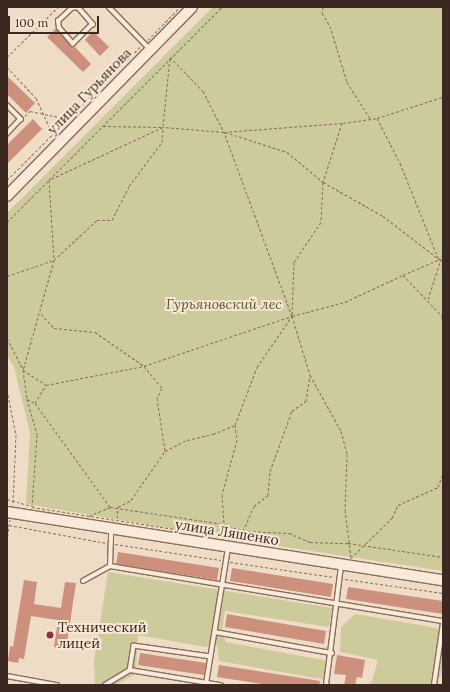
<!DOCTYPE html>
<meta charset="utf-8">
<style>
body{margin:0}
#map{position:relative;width:450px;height:692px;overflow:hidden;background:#eedcc7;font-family:Lora,serif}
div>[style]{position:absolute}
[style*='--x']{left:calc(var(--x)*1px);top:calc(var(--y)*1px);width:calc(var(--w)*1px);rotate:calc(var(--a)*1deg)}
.green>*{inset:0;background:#cdca9b}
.building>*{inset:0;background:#cc907d}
.path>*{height:1px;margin-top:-0.5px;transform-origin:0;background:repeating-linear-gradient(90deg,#8a6d5c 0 3px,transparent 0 5px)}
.roads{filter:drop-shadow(1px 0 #8a6d5c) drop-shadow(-1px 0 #8a6d5c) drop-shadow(0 1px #8a6d5c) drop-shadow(0 -1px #8a6d5c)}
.lane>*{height:3.5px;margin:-1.75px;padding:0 1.75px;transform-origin:1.75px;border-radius:1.75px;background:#f9ebdb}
.secondary>*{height:10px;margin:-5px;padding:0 5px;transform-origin:5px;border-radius:5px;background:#f9ebdb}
.dots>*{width:11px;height:11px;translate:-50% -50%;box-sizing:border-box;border:2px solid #f6e7d7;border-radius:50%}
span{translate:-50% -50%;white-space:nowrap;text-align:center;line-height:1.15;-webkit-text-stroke:4px #f6e7d7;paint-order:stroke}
.street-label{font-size:14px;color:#3b2820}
.park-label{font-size:14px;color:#535727;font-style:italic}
.poi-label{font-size:14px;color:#3b2820}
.left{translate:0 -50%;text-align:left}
.frame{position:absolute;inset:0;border:8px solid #3b2820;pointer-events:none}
.scale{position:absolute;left:8px;top:16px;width:91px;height:18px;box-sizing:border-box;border:2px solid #3b2820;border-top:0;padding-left:5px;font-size:12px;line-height:14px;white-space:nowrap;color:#3b2820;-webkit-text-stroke:3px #f6e7d7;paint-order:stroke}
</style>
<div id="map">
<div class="green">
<i style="clip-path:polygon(213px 7px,443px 7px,443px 571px,232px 539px,26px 504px,30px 433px,14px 367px,7px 355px,7px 213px)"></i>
<i style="clip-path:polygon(108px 572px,332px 608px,329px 627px,225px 611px,222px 632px,226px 642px,329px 661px,327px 680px,219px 661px,217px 645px,206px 647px,138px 635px,136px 674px,115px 685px,95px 685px,94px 661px)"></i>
<i style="clip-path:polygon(355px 614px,443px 629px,442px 670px,437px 685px,368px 685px,372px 681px,378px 660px,340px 652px,341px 627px)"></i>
</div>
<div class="building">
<i style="clip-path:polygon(56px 28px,71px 46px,75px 47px,91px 64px,83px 72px,47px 37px)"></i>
<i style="clip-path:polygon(93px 31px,109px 47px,100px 56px,85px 40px)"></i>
<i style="clip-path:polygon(7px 76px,35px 103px,26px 113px,7px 94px)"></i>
<i style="clip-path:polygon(33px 119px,42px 129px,7px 164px,7px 145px)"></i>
<i style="clip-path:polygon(118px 552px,219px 568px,217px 580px,116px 564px)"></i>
<i style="clip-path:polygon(232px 568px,333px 584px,331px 597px,230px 581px)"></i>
<i style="clip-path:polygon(24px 580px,37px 582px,34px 604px,61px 608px,65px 582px,76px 583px,66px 649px,54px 647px,58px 620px,31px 616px,24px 659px,19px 658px,18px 663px,8px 661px,10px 646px,13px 647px)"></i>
<i style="clip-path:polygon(348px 587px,443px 601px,443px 614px,346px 599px)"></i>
<i style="clip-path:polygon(227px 614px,326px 631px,324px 644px,225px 627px)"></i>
<i style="clip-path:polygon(140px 653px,206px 663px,204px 675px,138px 665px)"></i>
<i style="clip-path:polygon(337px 655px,365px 660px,362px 678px,357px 677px,355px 685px,344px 685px,346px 675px,334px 674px)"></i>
<i style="clip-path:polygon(219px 665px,320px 681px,319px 685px,268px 685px,217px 677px)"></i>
</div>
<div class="path">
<i style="--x:323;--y:7;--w:6;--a:99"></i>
<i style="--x:322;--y:13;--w:15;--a:58"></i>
<i style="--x:330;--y:26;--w:59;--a:73.1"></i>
<i style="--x:347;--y:82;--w:45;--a:57.7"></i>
<i style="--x:148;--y:40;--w:46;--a:-45.9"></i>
<i style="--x:7;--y:57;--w:71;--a:-44.4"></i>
<i style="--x:7;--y:67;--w:42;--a:46.9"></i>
<i style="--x:36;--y:98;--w:41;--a:65.3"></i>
<i style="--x:25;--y:116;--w:7;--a:-45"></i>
<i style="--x:30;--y:111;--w:40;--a:12"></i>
<i style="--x:377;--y:118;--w:69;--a:-17.7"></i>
<i style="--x:343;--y:123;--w:34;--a:-8"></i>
<i style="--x:377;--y:118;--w:51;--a:62.9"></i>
<i style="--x:400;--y:163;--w:105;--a:68.1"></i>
<i style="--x:103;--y:126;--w:58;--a:1"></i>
<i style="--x:163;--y:126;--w:69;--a:-84.2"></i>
<i style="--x:170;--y:57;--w:47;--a:45.9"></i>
<i style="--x:203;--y:91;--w:46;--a:62.9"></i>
<i style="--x:224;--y:132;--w:118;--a:-4.4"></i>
<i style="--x:342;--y:123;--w:62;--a:107.9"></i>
<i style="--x:323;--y:182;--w:69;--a:29.5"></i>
<i style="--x:383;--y:216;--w:76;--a:37.5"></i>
<i style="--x:225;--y:132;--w:65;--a:17.9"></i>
<i style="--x:287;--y:152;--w:47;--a:39.8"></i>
<i style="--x:323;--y:182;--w:40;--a:92.9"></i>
<i style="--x:321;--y:222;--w:48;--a:124"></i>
<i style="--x:294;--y:262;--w:54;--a:92.1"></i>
<i style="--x:292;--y:316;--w:55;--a:-14.8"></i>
<i style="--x:345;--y:302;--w:64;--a:-25"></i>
<i style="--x:7;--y:180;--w:190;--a:-45"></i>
<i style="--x:7;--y:222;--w:304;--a:-45"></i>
<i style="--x:438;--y:260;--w:38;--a:157"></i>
<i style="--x:403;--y:275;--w:57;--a:46.4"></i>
<i style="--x:442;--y:316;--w:9;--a:84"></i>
<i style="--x:7;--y:276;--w:50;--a:-18.8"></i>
<i style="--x:54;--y:260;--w:59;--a:-42.9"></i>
<i style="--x:97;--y:220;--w:15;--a:0"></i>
<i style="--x:112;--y:220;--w:38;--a:-63"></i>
<i style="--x:129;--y:186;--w:55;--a:-53.1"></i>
<i style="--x:162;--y:142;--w:15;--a:-86"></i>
<i style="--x:428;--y:299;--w:48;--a:-71.9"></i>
<i style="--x:41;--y:314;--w:19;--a:47"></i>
<i style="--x:54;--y:328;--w:41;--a:5.6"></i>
<i style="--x:95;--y:332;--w:60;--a:34.8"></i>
<i style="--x:144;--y:366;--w:28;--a:51"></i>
<i style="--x:162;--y:388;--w:11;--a:117"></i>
<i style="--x:157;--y:398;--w:54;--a:81.4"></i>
<i style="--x:7;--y:338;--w:36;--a:63"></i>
<i style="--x:23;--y:370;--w:29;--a:82"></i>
<i style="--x:27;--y:399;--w:37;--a:74"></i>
<i style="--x:37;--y:435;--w:72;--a:94"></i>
<i style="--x:32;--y:507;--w:157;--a:8.8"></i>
<i style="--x:7;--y:390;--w:46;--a:78.7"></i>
<i style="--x:16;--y:435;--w:70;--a:92.5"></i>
<i style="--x:27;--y:399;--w:9;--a:27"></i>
<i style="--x:35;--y:403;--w:128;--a:54.2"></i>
<i style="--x:110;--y:507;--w:115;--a:8.5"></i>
<i style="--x:224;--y:524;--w:20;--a:20"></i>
<i style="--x:243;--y:531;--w:46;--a:2.5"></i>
<i style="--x:289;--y:533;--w:23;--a:23"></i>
<i style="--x:310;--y:542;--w:38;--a:2"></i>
<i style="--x:348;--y:543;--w:96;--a:8.4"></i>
<i style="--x:35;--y:403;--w:21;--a:-59"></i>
<i style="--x:46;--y:385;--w:100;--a:-11"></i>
<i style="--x:144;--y:366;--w:156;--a:-18.7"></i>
<i style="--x:292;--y:316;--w:196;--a:-110.3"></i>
<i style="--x:224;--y:132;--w:61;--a:-175.3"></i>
<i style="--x:163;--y:127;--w:126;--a:155.1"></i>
<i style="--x:49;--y:180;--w:80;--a:86.4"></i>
<i style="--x:54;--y:260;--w:114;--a:105.7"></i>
<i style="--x:23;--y:370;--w:27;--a:33"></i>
<i style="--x:235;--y:425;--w:15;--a:82"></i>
<i style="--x:237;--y:440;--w:57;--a:105.3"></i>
<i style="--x:222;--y:495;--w:29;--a:86"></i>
<i style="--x:224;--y:524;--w:17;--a:62"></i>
<i style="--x:232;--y:539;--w:14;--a:-36"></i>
<i style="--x:243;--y:531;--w:27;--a:-66"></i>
<i style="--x:254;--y:506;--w:18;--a:-38"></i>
<i style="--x:268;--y:495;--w:24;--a:-85"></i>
<i style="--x:270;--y:471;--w:64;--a:-69.9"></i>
<i style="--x:292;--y:411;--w:17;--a:-36"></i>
<i style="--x:306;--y:401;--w:25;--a:-81"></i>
<i style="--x:7;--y:499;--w:25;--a:16"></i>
<i style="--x:89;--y:516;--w:23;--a:-23"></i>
<i style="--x:117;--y:518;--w:11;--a:-85"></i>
<i style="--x:118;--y:507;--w:15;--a:-28"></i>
<i style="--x:131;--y:500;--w:60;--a:-55.2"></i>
<i style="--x:165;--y:451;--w:25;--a:-27"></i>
<i style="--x:187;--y:440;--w:27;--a:-13"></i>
<i style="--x:213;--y:434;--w:24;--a:-22"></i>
<i style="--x:235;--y:425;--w:62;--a:-69.2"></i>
<i style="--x:257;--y:367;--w:62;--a:-55.5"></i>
<i style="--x:292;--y:316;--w:62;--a:73"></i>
<i style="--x:310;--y:375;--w:64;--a:61"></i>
<i style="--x:341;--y:431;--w:24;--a:75"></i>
<i style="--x:347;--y:454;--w:56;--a:92"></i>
<i style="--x:345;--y:510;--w:48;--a:82.9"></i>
<i style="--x:7;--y:526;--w:7;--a:-63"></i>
<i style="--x:7;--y:541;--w:16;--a:-83"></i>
<i style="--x:9;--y:525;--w:99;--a:10.5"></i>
<i style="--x:115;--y:544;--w:107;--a:8.6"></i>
<i style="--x:351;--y:558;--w:57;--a:-44.3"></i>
<i style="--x:392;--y:518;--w:14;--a:-65"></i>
<i style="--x:398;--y:505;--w:44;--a:-24.2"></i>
<i style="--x:438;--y:487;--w:15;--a:-70"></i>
<i style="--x:230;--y:562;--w:105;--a:8.2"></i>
<i style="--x:345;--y:579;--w:99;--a:8.1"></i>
</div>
<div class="roads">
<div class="lane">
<i style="--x:78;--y:7;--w:23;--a:49"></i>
<i style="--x:93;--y:24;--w:28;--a:135"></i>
<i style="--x:73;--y:44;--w:21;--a:-131"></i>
<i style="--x:59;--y:28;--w:7;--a:-98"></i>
<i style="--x:58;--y:21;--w:19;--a:-43"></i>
<i style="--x:72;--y:8;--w:6;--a:-9"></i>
<i style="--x:109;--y:7;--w:57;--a:45.7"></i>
<i style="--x:7;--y:105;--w:20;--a:45"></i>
<i style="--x:21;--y:119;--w:21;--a:133"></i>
<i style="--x:110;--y:566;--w:36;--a:-88"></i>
<i style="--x:83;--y:581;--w:31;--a:-29"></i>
<i style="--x:110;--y:566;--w:338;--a:9.4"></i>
<i style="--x:215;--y:632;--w:119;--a:10.2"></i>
<i style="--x:211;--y:657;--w:78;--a:-171.9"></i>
<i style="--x:134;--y:646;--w:24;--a:99"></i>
<i style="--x:130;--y:670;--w:92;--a:9.4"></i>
<i style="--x:7;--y:676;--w:51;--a:10.2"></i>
<i style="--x:206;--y:684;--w:138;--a:-80.8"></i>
<i style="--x:105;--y:685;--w:29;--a:-31"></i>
<i style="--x:326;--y:685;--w:120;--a:-82.8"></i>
<i style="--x:434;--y:685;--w:63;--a:-81.7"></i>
</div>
<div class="secondary">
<i style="--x:7;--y:196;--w:264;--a:-45.6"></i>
<i style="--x:7;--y:512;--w:441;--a:8.9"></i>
</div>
</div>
<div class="dots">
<i style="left:50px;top:635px;background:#992d40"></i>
</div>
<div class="street-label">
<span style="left:89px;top:91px;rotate:-46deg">улица Гурьянова</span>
<span style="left:227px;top:532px;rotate:9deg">улица Ляшенко</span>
</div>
<div class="park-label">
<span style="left:224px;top:304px">Гурьяновский лес</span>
</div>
<div class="poi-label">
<span class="left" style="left:58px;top:635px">Технический<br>лицей</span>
</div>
<div class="frame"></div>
<div class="scale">100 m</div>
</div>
